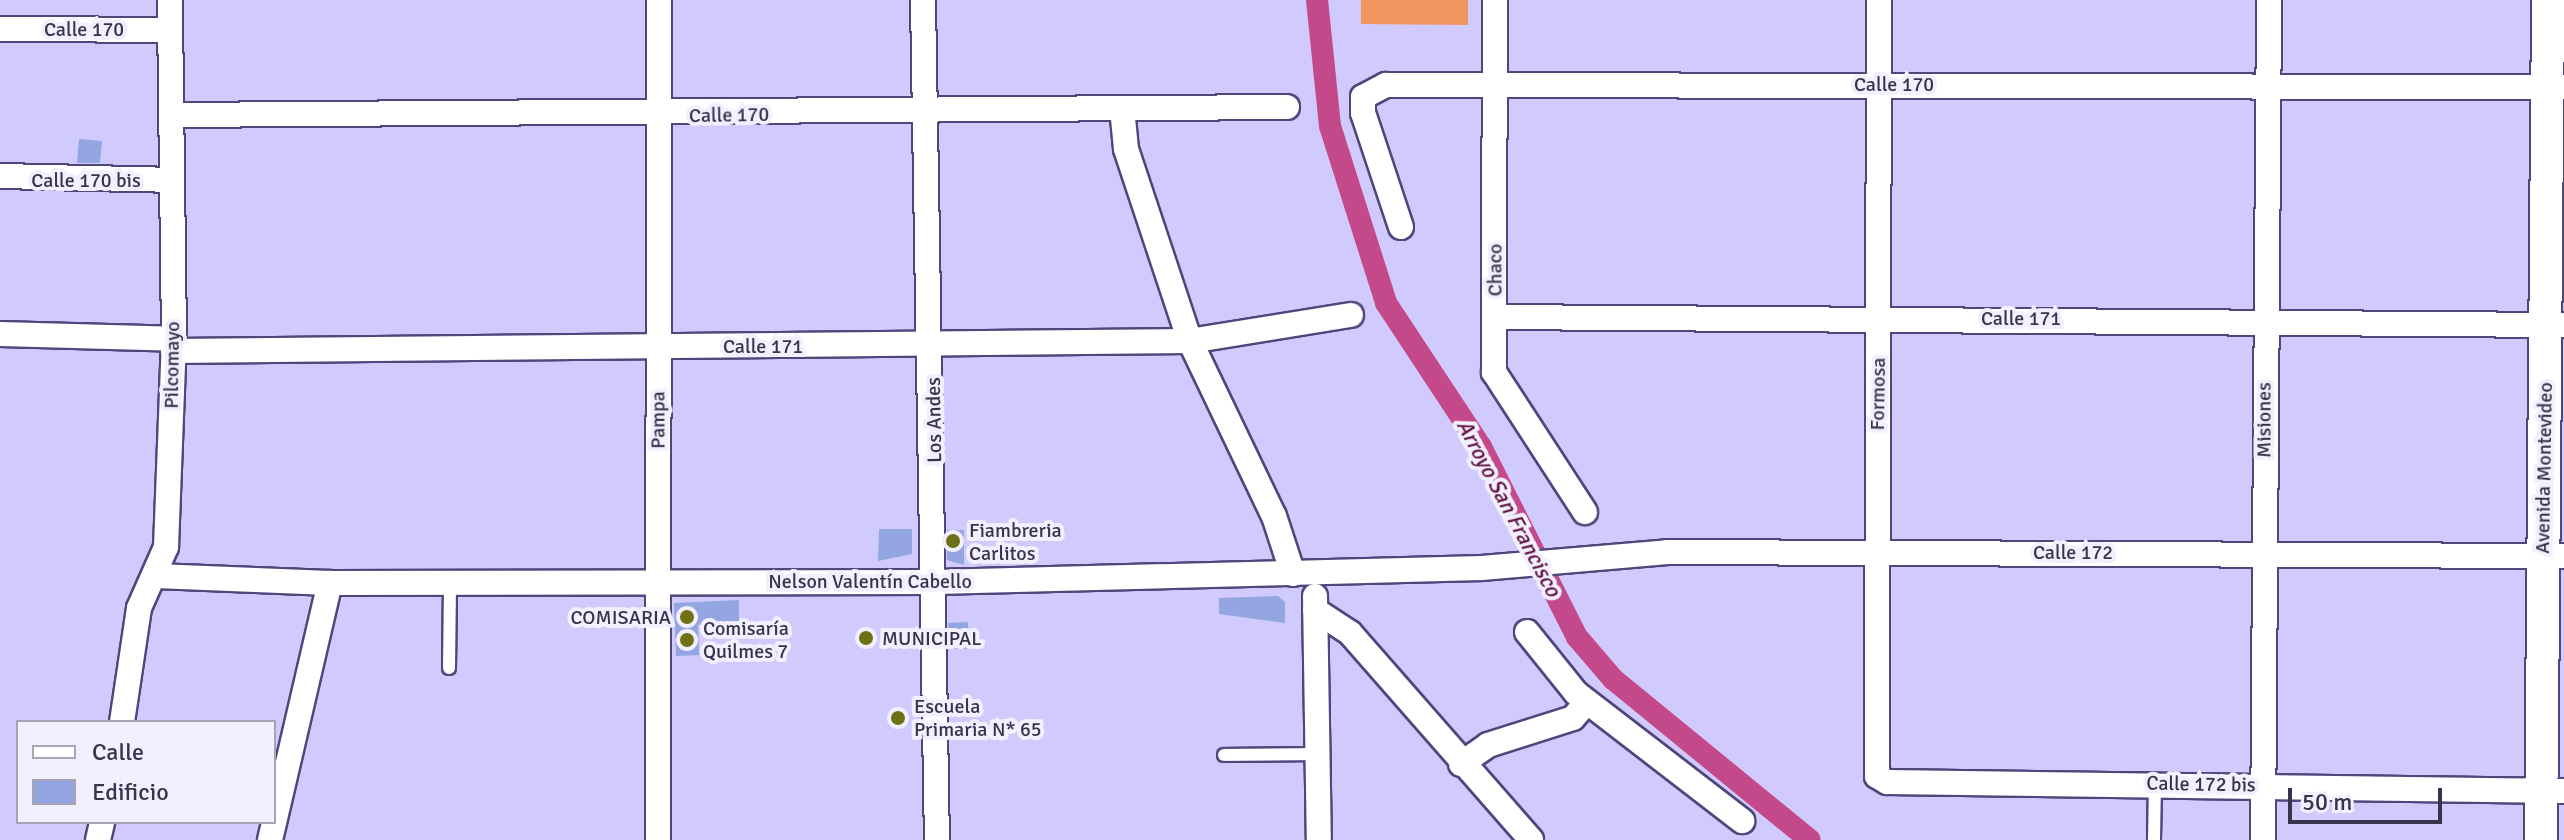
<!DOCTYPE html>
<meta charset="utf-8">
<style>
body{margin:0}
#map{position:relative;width:2564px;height:840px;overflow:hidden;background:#d1cafd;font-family:Signika,sans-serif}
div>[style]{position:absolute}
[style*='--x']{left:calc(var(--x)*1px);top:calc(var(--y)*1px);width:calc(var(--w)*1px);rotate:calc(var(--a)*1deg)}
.green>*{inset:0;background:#f1945d}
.canal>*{height:22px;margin:-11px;padding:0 11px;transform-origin:11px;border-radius:11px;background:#c3498a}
.building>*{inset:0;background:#93a6e1}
.roads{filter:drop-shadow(2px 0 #50467c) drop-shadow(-2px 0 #50467c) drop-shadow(0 2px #50467c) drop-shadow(0 -2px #50467c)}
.lane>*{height:12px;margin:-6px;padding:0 6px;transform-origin:6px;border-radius:6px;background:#fff}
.street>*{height:24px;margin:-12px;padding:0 12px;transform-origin:12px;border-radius:12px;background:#fff}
.secondary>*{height:32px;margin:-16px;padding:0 16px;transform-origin:16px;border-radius:16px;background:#fff}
.dots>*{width:22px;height:22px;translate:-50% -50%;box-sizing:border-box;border:4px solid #f2f0fe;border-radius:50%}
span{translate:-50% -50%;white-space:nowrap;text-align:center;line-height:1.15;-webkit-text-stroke:8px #f2f0fe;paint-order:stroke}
.street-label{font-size:20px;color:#37334d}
.poi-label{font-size:20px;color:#37334d}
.left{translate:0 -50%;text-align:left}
.right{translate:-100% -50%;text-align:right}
.water-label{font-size:22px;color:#61123f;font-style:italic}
.legend{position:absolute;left:16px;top:720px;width:260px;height:104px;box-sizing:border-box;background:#f2f0fe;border:2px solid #a7a4b7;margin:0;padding:10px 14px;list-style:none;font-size:24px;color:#37334d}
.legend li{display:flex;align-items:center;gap:16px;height:40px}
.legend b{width:40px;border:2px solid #a7a4b7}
.scale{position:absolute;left:2288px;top:788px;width:154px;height:36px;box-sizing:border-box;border:4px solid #37334d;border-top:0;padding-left:10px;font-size:24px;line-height:28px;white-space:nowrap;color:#37334d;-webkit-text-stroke:6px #f2f0fe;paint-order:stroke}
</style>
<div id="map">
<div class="green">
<i style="clip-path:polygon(1361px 0,1468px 0,1468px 25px,1361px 24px)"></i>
</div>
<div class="canal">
<i style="--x:1317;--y:0;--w:127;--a:84.1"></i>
<i style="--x:1330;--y:126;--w:186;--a:72.4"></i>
<i style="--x:1386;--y:303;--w:173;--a:56.6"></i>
<i style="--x:1481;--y:447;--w:213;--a:63.2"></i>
<i style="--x:1577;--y:637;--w:55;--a:49.4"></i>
<i style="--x:1613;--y:679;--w:254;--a:39.3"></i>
</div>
<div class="building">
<i style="clip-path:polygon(79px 139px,102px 141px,100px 163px,77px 163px)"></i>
<i style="clip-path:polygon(879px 529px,912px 529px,912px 554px,878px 561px)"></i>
<i style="clip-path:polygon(947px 530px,964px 530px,964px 565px,947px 560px)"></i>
<i style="clip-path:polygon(1278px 596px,1285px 602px,1285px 623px,1219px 614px,1219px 598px)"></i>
<i style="clip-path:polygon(739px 600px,739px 623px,698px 625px,699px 655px,676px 656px,674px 603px)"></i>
<i style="clip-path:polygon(968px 622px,968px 649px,949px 649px,948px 623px)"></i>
</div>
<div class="roads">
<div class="lane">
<i style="--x:449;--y:668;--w:86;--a:-89.3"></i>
<i style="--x:1224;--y:755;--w:93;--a:-0.6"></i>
<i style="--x:2154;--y:840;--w:56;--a:-89"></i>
</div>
<div class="street">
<i style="--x:923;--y:0;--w:840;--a:89.05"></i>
<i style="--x:1495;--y:0;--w:372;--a:90.2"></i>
<i style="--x:1494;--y:372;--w:167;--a:57"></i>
<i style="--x:1879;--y:0;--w:776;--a:90.15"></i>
<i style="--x:1877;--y:776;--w:12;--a:31"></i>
<i style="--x:1887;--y:782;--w:677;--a:0.76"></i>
<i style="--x:0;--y:29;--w:169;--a:0.3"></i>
<i style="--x:1122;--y:108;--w:41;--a:84.4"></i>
<i style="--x:1126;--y:149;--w:202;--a:71.6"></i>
<i style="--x:1190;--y:341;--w:194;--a:64.4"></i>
<i style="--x:1274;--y:516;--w:61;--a:71.9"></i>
<i style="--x:171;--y:115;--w:1116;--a:-0.41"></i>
<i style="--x:0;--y:176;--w:172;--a:1.3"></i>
<i style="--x:1401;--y:227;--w:120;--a:-108.4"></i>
<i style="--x:1363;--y:113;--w:16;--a:-90"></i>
<i style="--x:1363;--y:97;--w:26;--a:-28"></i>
<i style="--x:1386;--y:85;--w:1178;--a:0.1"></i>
<i style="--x:1495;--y:317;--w:1069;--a:0.43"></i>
<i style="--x:0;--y:334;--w:174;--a:1.6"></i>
<i style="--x:173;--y:351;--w:1017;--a:-0.56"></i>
<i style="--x:1190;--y:341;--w:163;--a:-9.2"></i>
<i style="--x:156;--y:576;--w:174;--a:2.3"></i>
<i style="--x:330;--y:583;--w:606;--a:-0.09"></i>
<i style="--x:936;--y:582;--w:546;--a:-1.47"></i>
<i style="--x:1482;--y:568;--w:186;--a:-4.9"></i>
<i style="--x:1667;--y:552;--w:897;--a:0.26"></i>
<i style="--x:1315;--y:596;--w:244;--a:89.1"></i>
<i style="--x:1315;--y:610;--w:42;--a:33.3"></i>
<i style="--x:1350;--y:633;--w:275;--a:48.8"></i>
<i style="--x:1527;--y:632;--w:78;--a:51.2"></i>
<i style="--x:1576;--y:693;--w:210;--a:37.6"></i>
<i style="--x:122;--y:722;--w:115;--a:-81.5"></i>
<i style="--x:139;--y:608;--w:67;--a:-66.1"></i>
<i style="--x:166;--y:547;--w:208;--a:-87.8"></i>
<i style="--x:174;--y:339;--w:339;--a:-90.7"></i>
<i style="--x:1461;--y:764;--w:33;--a:-35"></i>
<i style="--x:1488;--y:745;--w:89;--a:-17.6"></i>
<i style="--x:1573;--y:718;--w:21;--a:-49"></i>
<i style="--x:98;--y:840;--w:18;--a:-77"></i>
<i style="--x:270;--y:840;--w:264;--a:-76.9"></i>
<i style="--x:658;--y:840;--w:840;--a:-89.93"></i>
<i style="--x:2263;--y:840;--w:840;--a:-89.59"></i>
</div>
<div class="secondary">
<i style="--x:2541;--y:840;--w:840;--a:-89.52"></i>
</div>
</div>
<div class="dots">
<i style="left:953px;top:541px;background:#6f7116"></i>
<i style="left:687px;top:617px;background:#6f7116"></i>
<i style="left:866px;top:638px;background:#6f7116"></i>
<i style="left:687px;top:640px;background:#6f7116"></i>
<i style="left:898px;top:718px;background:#6f7116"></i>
</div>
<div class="street-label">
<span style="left:84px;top:29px">Calle 170</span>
<span style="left:1894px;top:84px">Calle 170</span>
<span style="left:729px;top:115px;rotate:-1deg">Calle 170</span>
<span style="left:86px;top:180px">Calle 170 bis</span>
<span style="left:1495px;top:270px;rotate:-90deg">Chaco</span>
<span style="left:2021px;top:318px">Calle 171</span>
<span style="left:763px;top:346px">Calle 171</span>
<span style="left:172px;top:365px;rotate:-89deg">Pilcomayo</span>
<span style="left:1878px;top:394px;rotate:-89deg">Formosa</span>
<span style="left:658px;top:420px;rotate:-90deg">Pampa</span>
<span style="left:934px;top:420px;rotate:-91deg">Los Andes</span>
<span style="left:2264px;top:420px;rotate:-90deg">Misiones</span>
<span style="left:2544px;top:468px;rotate:-89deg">Avenida Montevideo</span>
<span style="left:2073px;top:552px">Calle 172</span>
<span style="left:870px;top:581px">Nelson Valentín Cabello</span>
<span style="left:2201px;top:784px;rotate:1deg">Calle 172 bis</span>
</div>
<div class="poi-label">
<span class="left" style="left:969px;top:542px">Fiambreria<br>Carlitos</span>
<span class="right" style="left:671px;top:617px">COMISARIA</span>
<span class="left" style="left:703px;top:640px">Comisaría<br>Quilmes 7</span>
<span class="left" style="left:882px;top:638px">MUNICIPAL</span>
<span class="left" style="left:914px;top:718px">Escuela<br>Primaria N* 65</span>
</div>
<div class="water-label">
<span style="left:1509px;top:508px;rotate:62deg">Arroyo San Francisco</span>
</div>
<ul class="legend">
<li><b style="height:10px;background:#fff"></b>Calle</li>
<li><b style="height:22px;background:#93a6e1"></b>Edificio</li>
</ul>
<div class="scale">50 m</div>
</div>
